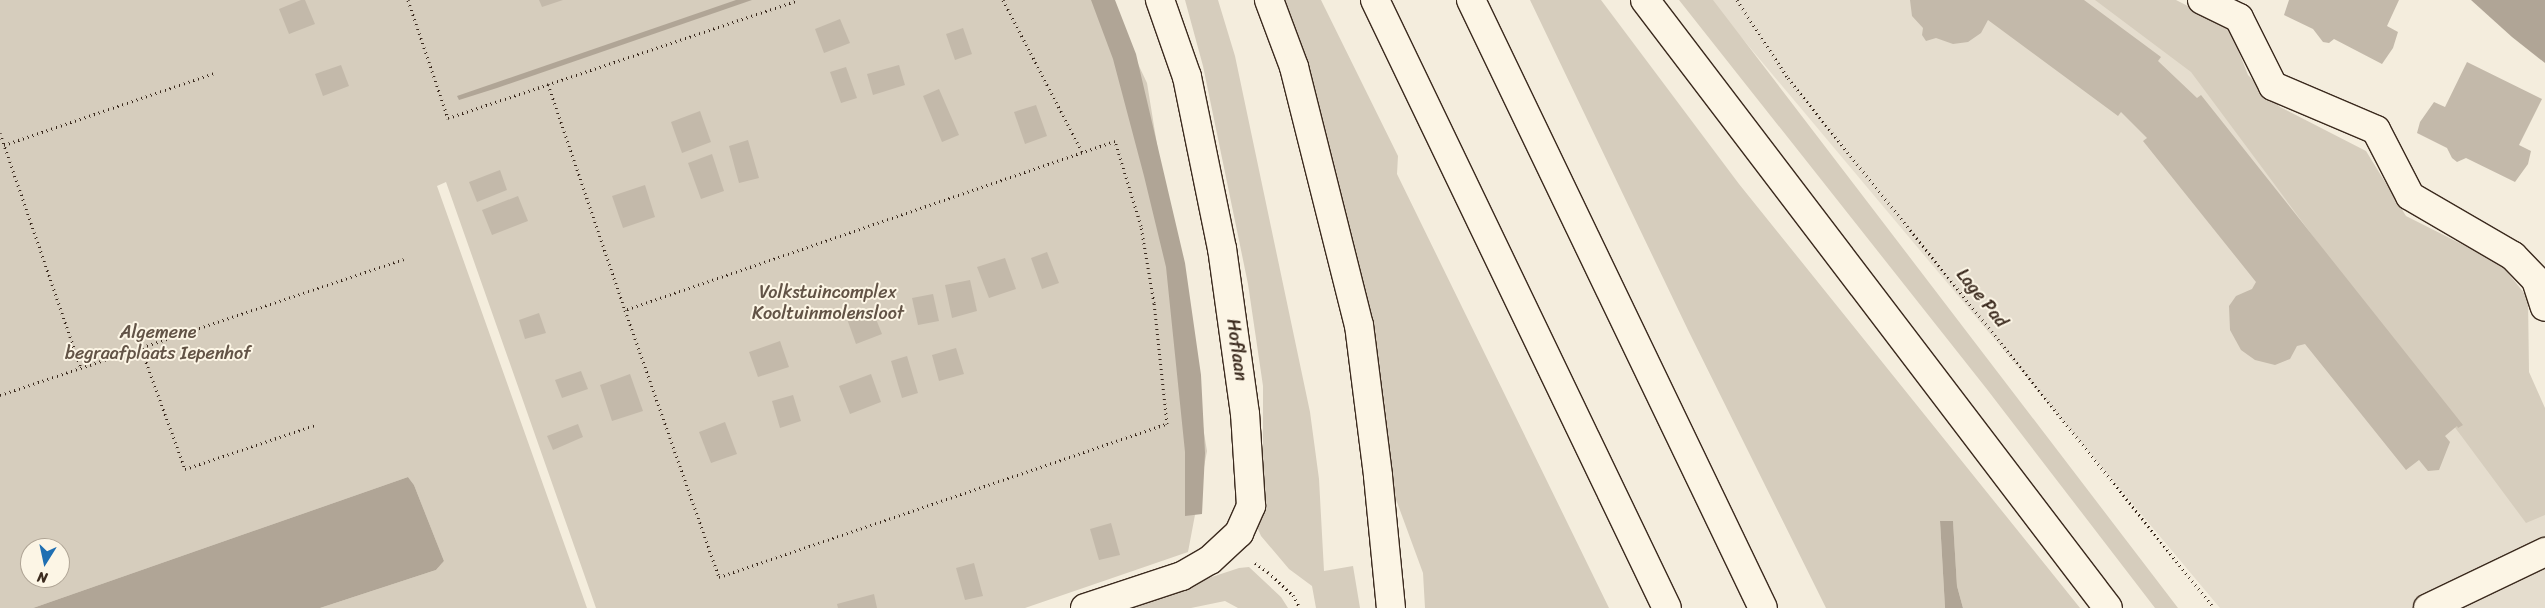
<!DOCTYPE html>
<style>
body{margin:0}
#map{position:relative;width:2545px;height:608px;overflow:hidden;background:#f4eddd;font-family:Sriracha,sans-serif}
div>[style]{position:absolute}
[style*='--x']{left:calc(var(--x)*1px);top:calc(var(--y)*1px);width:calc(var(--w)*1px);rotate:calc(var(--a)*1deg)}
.built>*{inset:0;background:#e5ddce}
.green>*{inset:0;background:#d6cdbd}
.water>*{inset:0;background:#b0a596}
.building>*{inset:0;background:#c3b9aa}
.path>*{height:3px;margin-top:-1.5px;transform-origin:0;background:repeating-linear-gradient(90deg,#3b2a1e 0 1px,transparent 0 5px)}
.roads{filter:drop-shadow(1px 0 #3b2a1e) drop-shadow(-1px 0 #3b2a1e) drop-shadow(0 1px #3b2a1e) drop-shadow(0 -1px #3b2a1e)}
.street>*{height:28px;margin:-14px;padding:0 14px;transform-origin:14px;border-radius:14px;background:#fcf5e5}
.highway>*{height:28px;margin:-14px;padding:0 14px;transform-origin:14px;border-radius:14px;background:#fcf5e5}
span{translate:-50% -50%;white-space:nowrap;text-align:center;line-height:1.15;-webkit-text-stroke:4px #fcf5e5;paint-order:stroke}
.park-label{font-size:18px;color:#625346}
.street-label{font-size:18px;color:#3b2a1e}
.north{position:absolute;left:20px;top:538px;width:50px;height:50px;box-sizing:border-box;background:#fcf5e5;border:1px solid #afa495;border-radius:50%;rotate:190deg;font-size:14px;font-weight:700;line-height:20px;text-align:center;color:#3b2a1e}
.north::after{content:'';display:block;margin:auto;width:18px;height:22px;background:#1f6fb2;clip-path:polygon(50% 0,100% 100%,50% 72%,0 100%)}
</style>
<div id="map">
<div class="built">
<i style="clip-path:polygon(1710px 0,2144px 0,2545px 500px,2545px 608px,2220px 608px)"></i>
</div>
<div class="green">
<i style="clip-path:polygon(evenodd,0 0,1108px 0,1147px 83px,1207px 451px,1188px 552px,1025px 608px,596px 608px,446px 182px,437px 186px,587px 608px,320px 608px,436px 570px,444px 561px,414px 485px,408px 477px,33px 608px,0 608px,0 0,30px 548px,60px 548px,60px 578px,30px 578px,30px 548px)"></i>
<i style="clip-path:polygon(1185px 0,1218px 0,1235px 56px,1310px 412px,1319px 479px,1324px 571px,1353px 566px,1360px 608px,1316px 608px,1312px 586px,1289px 569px,1261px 536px,1257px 527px,1263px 479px,1263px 386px,1248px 284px,1203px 66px)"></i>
<i style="clip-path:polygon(1281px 0,1321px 0,1398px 156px,1397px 174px,1609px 608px,1425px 608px,1423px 573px,1394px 494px,1368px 327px)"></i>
<i style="clip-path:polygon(1530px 0,1601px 0,1739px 184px,2080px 608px,1963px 608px,1957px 586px,1953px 522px,1940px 521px,1945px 608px,1826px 608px,1688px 330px)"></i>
<i style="clip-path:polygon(1679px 0,1713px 0,2178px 608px,2155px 608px,1986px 388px)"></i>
<i style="clip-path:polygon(2095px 0,2176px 0,2229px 27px,2248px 75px,2280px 107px,2366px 151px,2406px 216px,2501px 264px,2528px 298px,2529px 372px,2545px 408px,2545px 515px,2526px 523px,2191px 72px)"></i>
<i style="clip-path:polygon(1249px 567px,1281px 597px,1288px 608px,1238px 608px,1225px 601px,1191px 608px,1118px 608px,1239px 568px)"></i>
</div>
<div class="water">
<i style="clip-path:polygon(736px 0,752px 0,497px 88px,459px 100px,457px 96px)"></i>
<i style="clip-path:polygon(1091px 0,1115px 0,1136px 54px,1185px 263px,1201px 375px,1205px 453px,1202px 514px,1185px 516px,1185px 452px,1166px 267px,1144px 176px,1113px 59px)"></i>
<i style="clip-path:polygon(2471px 0,2545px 0,2545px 63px,2512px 37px)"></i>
<i style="clip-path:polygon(408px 477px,414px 485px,444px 561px,436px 570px,320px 608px,33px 608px)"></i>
<i style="clip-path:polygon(1940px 521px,1953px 521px,1957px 586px,1963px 608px,1945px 608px)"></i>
</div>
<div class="building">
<i style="clip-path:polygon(301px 0,305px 0,315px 24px,289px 34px,279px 9px)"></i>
<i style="clip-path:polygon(539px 0,563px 0,542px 7px)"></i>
<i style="clip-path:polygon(1910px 0,2084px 0,2161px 57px,2158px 61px,2197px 98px,2201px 95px,2463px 425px,2458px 428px,2457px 426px,2445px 436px,2450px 442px,2439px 470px,2428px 471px,2419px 460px,2406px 470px,2305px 344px,2297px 346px,2290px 359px,2275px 365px,2255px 360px,2241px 350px,2230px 330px,2229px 306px,2236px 296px,2252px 289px,2256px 282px,2143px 141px,2147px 138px,2121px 112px,2118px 116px,1988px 20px,1981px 33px,1968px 42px,1953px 44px,1936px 38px,1926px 41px,1922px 35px,1923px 28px,1912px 16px)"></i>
<i style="clip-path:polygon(2289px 0,2399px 0,2387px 26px,2398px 32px,2393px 48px,2382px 64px,2334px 39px,2329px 43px,2323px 42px,2313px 29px,2284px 15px)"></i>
<i style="clip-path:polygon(840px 19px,850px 43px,824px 53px,815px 29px)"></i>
<i style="clip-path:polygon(963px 28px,972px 54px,955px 60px,946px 34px)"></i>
<i style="clip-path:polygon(2467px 62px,2542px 99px,2519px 145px,2531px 151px,2528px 164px,2515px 182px,2466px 158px,2457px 162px,2452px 158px,2447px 148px,2417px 133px,2420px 122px,2434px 102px,2445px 107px)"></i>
<i style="clip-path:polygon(341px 65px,349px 86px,323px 96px,315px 74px)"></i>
<i style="clip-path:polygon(899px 65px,905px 85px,873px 95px,867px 74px)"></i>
<i style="clip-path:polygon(846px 67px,857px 98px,841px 103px,830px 72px)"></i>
<i style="clip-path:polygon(939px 89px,959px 135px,942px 142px,923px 96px)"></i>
<i style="clip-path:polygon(1036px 105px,1047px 136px,1025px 144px,1014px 112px)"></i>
<i style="clip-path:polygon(700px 111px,711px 142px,682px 153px,671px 122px)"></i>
<i style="clip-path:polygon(748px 140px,759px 178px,739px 183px,729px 146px)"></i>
<i style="clip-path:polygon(712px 154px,724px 191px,701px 199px,688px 163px)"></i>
<i style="clip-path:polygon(500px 170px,507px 190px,477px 202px,469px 182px)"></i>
<i style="clip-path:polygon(645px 185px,655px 217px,623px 228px,612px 196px)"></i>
<i style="clip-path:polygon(518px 196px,528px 221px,492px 235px,482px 210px)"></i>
<i style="clip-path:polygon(1047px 252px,1059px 283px,1042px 289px,1031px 258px)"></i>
<i style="clip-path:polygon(1005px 258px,1016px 289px,989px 298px,977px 267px)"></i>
<i style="clip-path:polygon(970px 280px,977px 311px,952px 318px,945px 285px)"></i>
<i style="clip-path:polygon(933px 294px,939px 321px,918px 325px,912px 298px)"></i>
<i style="clip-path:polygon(872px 309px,882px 334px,856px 344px,847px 319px)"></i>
<i style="clip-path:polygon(539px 313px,546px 333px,525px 339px,519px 320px)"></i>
<i style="clip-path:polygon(780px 341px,789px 367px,758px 377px,749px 352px)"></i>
<i style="clip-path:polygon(956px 348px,964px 374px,939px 381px,932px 355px)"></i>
<i style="clip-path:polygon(907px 356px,918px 393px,902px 398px,891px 361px)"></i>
<i style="clip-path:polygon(581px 371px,588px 389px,562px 398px,555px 380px)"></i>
<i style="clip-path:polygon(630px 374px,643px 411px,612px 421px,600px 385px)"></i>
<i style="clip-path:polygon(871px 374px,881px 402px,850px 414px,839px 386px)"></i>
<i style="clip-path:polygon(793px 395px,801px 421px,780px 428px,772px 401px)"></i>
<i style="clip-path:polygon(725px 422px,737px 454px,711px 463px,699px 432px)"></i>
<i style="clip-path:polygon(578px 424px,583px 437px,553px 450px,547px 436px)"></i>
<i style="clip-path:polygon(1111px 523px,1120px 555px,1099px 560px,1090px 529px)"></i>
<i style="clip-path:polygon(974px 563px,983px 596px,965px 600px,956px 568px)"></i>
<i style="clip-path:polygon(874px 594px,877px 608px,838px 608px,837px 604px)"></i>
</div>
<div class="path">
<i style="--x:408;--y:0;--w:125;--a:71.3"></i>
<i style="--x:448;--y:118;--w:369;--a:-18.6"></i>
<i style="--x:1003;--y:0;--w:171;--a:62.5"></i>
<i style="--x:1737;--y:0;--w:93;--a:56.8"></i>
<i style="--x:1788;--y:78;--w:680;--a:51.21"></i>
<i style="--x:548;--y:84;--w:239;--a:71.2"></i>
<i style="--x:625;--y:310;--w:283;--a:70.6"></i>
<i style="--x:719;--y:577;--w:473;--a:-18.9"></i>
<i style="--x:1167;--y:424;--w:122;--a:-96.1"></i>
<i style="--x:1154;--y:303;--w:78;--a:-99.6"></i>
<i style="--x:1141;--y:226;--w:89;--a:-107"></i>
<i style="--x:1115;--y:141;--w:518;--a:160.97"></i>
<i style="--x:0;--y:133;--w:249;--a:71"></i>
<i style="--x:4;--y:145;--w:222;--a:-18.9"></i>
<i style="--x:141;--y:348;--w:129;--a:70"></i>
<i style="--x:185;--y:469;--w:137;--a:-18.7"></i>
<i style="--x:0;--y:395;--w:426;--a:-18.6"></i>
<i style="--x:1255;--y:563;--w:16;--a:35"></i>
<i style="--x:1268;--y:572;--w:34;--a:43"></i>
<i style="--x:1293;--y:595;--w:15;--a:62"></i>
</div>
<div class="roads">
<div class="street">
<i style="--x:2202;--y:0;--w:41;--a:25.9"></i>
<i style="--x:2239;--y:18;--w:76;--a:63.4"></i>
<i style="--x:2273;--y:86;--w:112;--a:23.1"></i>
<i style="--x:2376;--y:130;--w:74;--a:62.7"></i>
<i style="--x:2410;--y:196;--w:119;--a:30.2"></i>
<i style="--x:2513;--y:256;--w:33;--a:46"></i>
<i style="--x:2536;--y:280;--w:28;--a:72"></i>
<i style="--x:1085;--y:608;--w:102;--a:-18.3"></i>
<i style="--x:1182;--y:576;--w:32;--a:-30"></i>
<i style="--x:1210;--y:560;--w:40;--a:-43"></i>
<i style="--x:1239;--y:533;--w:30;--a:-66"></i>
<i style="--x:1251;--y:506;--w:92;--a:-93.7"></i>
<i style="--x:1245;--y:414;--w:167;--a:-97.9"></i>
<i style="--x:1222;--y:249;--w:176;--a:-101.5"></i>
<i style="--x:1187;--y:77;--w:82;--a:-109.3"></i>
<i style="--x:2428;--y:608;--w:130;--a:-25.6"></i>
</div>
<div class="highway">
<i style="--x:1269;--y:0;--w:72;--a:69.5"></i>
<i style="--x:1294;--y:67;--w:266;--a:75.9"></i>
<i style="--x:1359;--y:325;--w:152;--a:82.8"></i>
<i style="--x:1378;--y:476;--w:133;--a:84.4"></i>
<i style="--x:1375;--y:0;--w:674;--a:64.35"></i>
<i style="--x:1471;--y:0;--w:674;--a:64.35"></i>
<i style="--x:1645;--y:0;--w:764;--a:52.71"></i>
</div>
</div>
<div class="park-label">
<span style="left:828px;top:303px">Volkstuincomplex<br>Kooltuinmolensloot</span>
<span style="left:158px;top:343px">Algemene<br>begraafplaats Iepenhof</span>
</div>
<div class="street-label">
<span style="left:1982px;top:298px;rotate:51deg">Lage Pad</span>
<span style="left:1237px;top:350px;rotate:82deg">Hoflaan</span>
</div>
<div class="north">N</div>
</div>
